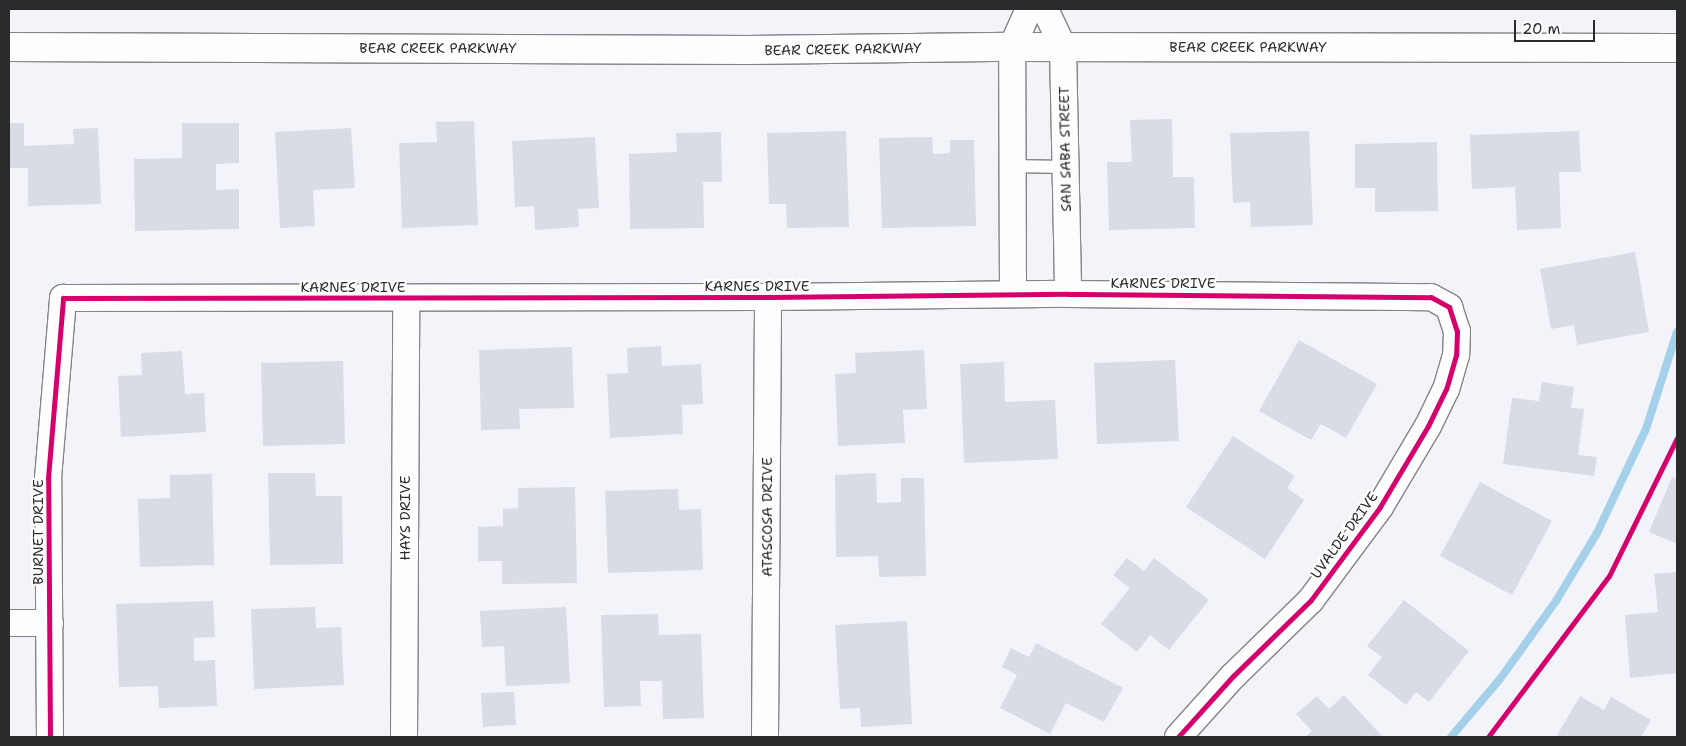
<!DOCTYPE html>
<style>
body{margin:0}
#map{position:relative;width:1686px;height:746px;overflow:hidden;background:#f2f4fa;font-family:"Shantell Sans",sans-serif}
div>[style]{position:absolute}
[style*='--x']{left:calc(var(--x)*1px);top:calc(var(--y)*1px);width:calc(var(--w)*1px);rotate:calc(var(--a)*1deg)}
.stream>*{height:8px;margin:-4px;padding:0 4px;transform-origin:4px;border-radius:4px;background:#a4d0e9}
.building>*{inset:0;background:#d9dce5}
.roads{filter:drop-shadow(1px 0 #858588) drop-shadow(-1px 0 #858588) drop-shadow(0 1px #858588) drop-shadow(0 -1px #858588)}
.service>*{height:12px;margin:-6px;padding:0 6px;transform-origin:6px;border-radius:6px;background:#fdfdfe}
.minor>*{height:26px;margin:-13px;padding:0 13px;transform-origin:13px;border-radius:13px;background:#fdfdfe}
.secondary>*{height:28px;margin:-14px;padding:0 14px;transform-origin:14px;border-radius:14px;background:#fdfdfe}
.cycleway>*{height:5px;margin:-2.5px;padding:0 2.5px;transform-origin:2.5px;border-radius:2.5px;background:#d6006c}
span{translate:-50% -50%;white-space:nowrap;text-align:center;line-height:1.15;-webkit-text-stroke:4.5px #fff;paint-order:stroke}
.street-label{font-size:14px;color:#2b2b2b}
.frame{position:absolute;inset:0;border:10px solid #2b2b2b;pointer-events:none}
.scale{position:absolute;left:1514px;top:20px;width:81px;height:22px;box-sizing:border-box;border:2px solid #2b2b2b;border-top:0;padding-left:6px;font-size:15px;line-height:18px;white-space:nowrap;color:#2b2b2b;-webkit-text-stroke:4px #fff;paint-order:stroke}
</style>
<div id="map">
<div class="stream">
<i style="--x:1451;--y:737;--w:76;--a:-49.8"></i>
<i style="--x:1500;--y:679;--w:96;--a:-54.3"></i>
<i style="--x:1556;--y:601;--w:79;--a:-58.9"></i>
<i style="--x:1597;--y:533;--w:115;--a:-64.8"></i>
<i style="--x:1646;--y:429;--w:102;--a:-72.3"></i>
</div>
<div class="building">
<i style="clip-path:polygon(1172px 119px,1173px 177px,1194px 177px,1195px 228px,1109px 230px,1107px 162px,1132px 162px,1130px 120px)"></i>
<i style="clip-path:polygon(474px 121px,478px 225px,402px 228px,399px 143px,437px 142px,436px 122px)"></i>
<i style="clip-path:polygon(9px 123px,24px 123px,24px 146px,74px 144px,73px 129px,98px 128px,101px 204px,28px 206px,28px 168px,9px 168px)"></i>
<i style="clip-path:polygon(182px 123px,239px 123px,239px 163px,216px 164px,216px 190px,239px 189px,239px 229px,135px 231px,134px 159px,182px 158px)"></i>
<i style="clip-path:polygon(351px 128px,355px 188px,313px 190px,315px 226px,280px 228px,275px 132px)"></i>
<i style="clip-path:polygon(846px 131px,849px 227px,787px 228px,786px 204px,769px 204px,767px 133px)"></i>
<i style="clip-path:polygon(1309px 131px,1313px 225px,1251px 227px,1250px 202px,1233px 203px,1230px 133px)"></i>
<i style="clip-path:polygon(1579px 131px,1581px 172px,1559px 172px,1561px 228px,1517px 230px,1515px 187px,1472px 189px,1470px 135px)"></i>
<i style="clip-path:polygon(721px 132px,722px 182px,703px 182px,704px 228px,630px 229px,629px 154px,677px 152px,676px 133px)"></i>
<i style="clip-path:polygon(595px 137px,599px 208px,578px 209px,579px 227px,535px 230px,534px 206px,515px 207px,512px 141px)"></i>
<i style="clip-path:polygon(932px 137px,933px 154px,950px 153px,950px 140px,974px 140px,976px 226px,882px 228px,879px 138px)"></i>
<i style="clip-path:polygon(1437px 142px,1438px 211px,1375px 212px,1375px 188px,1355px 188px,1355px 144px)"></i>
<i style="clip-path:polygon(1635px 252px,1649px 332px,1577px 345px,1574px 325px,1551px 329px,1540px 269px)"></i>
<i style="clip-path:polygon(1299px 340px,1377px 384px,1346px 438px,1321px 424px,1311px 440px,1259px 411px)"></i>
<i style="clip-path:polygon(661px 346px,662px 366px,701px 364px,703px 404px,682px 405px,683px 434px,610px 438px,607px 374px,628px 373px,627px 348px)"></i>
<i style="clip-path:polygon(572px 347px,574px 408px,519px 409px,520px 429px,481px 430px,479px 350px)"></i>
<i style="clip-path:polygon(924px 350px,927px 409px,903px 410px,905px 443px,838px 446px,835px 374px,856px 373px,855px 353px)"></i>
<i style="clip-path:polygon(182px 351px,185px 394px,204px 393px,206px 432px,121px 437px,118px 376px,142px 375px,141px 353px)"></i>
<i style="clip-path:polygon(1175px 360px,1179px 441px,1097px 444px,1094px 363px)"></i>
<i style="clip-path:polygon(343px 361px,345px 444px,263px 446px,261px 363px)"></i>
<i style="clip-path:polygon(1004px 362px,1005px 402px,1055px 400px,1058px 459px,964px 463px,960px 364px)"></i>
<i style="clip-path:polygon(1542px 382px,1574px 387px,1571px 408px,1584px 409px,1578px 455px,1597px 457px,1594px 476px,1503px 464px,1512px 398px,1539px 401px)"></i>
<i style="clip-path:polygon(1233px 436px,1295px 476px,1287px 488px,1304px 500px,1265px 559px,1186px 507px)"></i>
<i style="clip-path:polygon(268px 473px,315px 473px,316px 496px,342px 496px,343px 564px,270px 565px)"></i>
<i style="clip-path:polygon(876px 473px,877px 503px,901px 502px,901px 478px,924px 478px,926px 576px,879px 577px,878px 556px,836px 557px,835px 475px)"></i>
<i style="clip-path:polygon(212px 474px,214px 565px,140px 567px,138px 499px,170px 498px,170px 475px)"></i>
<i style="clip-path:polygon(1672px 477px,1677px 479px,1677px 544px,1649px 532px)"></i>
<i style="clip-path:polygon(1480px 482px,1552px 521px,1512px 595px,1440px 556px)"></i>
<i style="clip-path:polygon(575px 487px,577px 583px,502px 584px,502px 561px,478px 561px,478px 527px,503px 526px,503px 509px,518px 508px,518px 488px)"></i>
<i style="clip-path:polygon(678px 489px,679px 510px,701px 509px,703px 570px,608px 573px,605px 491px)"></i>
<i style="clip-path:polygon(1127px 558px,1144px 571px,1154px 558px,1209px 600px,1169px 650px,1150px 635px,1137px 652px,1101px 624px,1130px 588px,1113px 575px)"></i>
<i style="clip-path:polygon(1677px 572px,1677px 673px,1630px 678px,1625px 615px,1658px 612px,1654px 574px)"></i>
<i style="clip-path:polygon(1404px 600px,1469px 651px,1429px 702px,1416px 692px,1406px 705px,1368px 675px,1382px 657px,1367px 646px)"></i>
<i style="clip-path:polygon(213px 601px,215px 637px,194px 638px,194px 661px,215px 660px,217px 706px,159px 708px,158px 686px,119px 687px,116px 604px)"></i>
<i style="clip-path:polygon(315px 607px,316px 628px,341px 627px,344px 685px,254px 689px,251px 609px)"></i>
<i style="clip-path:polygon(566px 607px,570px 683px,506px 686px,504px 646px,482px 647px,480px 611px)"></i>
<i style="clip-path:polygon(658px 614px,659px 635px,701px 634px,704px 718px,663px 719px,662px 681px,640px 681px,641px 706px,604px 707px,601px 615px)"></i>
<i style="clip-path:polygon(907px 621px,912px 724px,861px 727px,860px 708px,840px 709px,835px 625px)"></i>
<i style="clip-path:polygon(1036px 643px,1123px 688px,1104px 722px,1066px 703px,1050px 734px,1000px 708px,1017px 675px,1002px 667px,1011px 648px,1029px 657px)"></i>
<i style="clip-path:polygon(514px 692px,516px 725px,483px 727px,481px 693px)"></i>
<i style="clip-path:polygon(1344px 695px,1383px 737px,1305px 737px,1312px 731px,1296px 714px,1317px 696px,1329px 709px)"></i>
<i style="clip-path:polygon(1580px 696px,1604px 710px,1611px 697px,1651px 720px,1641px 737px,1556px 737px)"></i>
</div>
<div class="roads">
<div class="service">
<i style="--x:1012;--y:166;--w:53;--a:1.1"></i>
</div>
<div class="minor">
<i style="--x:1045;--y:9;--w:42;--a:64.7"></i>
<i style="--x:1063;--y:47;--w:247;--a:88.8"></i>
<i style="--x:1013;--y:294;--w:247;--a:-90.2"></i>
<i style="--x:1012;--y:47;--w:42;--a:-65.9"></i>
<i style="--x:9;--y:623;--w:41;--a:0"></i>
<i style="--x:50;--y:737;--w:259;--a:-90.4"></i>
<i style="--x:48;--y:478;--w:181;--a:-85.2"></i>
<i style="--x:63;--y:298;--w:705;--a:-0.08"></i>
<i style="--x:768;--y:297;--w:300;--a:-0.6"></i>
<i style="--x:1068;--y:294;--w:363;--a:0.5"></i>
<i style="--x:1431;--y:297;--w:21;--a:29"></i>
<i style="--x:1449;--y:307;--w:25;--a:72"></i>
<i style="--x:1457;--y:331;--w:24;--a:92"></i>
<i style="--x:1456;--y:355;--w:35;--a:106"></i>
<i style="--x:1446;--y:389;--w:41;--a:115.9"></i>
<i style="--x:1428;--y:426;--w:94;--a:120.7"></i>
<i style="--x:1380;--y:507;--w:116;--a:126.6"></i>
<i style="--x:1311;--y:600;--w:109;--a:135.7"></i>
<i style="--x:1233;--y:676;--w:82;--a:132"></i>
<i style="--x:404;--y:737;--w:439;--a:-89.7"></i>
<i style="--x:765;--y:737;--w:440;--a:-89.6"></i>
</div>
<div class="secondary">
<i style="--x:9;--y:47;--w:739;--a:0.23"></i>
<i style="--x:748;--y:50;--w:264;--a:-0.7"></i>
<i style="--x:1012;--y:47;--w:665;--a:0.09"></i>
</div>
</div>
<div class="cycleway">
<i style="--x:50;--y:737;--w:259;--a:-90.4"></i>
<i style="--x:48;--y:478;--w:181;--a:-85.2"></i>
<i style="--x:63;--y:298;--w:705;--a:-0.08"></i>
<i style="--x:768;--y:297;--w:300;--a:-0.6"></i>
<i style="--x:1068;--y:294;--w:363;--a:0.5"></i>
<i style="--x:1431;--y:297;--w:21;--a:29"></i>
<i style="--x:1449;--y:307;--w:25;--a:72"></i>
<i style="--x:1457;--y:331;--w:24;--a:92"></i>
<i style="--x:1456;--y:355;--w:35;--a:106"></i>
<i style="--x:1446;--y:389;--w:41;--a:115.9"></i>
<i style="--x:1428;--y:426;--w:94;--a:120.7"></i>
<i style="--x:1380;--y:507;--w:116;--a:126.6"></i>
<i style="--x:1311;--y:600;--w:109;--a:135.7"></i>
<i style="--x:1233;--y:676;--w:82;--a:132"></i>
<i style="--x:1488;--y:737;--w:201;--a:-53.1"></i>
<i style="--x:1609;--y:576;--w:154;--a:-63.8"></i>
</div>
<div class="street-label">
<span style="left:1248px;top:47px">BEAR CREEK PARKWAY</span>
<span style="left:438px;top:48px">BEAR CREEK PARKWAY</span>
<span style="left:843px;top:49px;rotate:-1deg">BEAR CREEK PARKWAY</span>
<span style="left:1065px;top:149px;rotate:-91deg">SAN SABA STREET</span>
<span style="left:1163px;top:283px">KARNES DRIVE</span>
<span style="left:757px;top:286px">KARNES DRIVE</span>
<span style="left:353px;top:287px">KARNES DRIVE</span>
<span style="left:767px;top:517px;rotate:-90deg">ATASCOSA DRIVE</span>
<span style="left:405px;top:518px;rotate:-90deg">HAYS DRIVE</span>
<span style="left:38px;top:532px;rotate:-90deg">BURNET DRIVE</span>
<span style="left:1344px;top:535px;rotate:-54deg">UVALDE DRIVE</span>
</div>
<div class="frame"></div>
<div class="scale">20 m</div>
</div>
